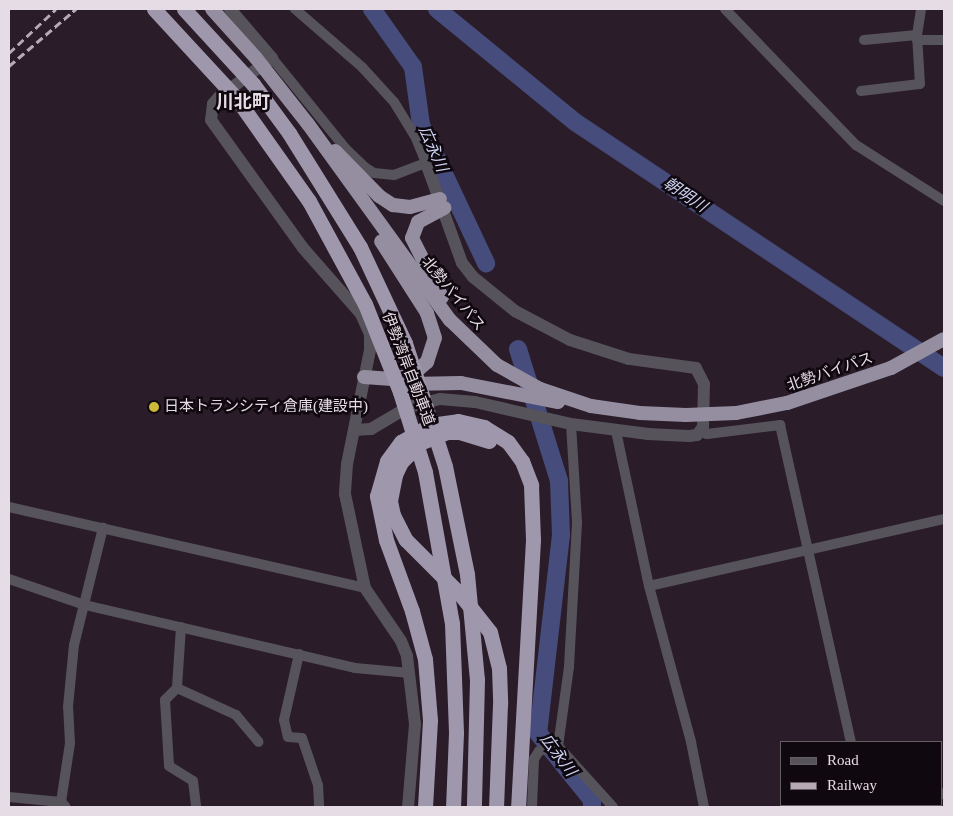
<!DOCTYPE html>
<meta charset="utf-8">
<style>
body{margin:0}
#map{position:relative;width:953px;height:816px;overflow:hidden;background:#2a1c28;font-family:"Times New Roman","Noto Sans JP",serif}
div>[style]{position:absolute}
[style*='--x']{left:calc(var(--x)*1px);top:calc(var(--y)*1px);width:calc(var(--w)*1px);rotate:calc(var(--a)*1deg)}
.river>*{height:18px;margin:-9px;padding:0 9px;transform-origin:9px;border-radius:9px;background:#464c7c}
.minor>*{height:10px;margin:-5px;padding:0 5px;transform-origin:5px;border-radius:5px;background:#56535b}
.tertiary>*{height:12px;margin:-6px;padding:0 6px;transform-origin:6px;border-radius:6px;background:#56535b}
.trunk>*{height:14px;margin:-7px;padding:0 7px;transform-origin:7px;border-radius:7px;background:#948ea0}
.motorway>*{height:15px;margin:-7.5px;padding:0 7.5px;transform-origin:7.5px;border-radius:7.5px;background:#9f97ac}
.rail>*{height:3px;margin-top:-1.5px;transform-origin:0;background:repeating-linear-gradient(90deg,#b6abb5 0 8px,transparent 0 12px)}
.trunk-bridge>*{height:14px;margin:-7px;padding:0 7px;transform-origin:7px;border-radius:7px;background:#948ea0}
.motorway-bridge>*{height:15px;margin:-7.5px;padding:0 7.5px;transform-origin:7.5px;border-radius:7.5px;background:#9f97ac}
.dots>*{width:14px;height:14px;translate:-50% -50%;box-sizing:border-box;border:2px solid #0f080e;border-radius:50%}
span{translate:-50% -50%;white-space:nowrap;text-align:center;line-height:1.15;-webkit-text-stroke:5px #0f080e;paint-order:stroke}
.street-label{font-size:15px;color:#e6dce5}
.poi-label{font-size:15px;color:#e6dce5}
.left{translate:0 -50%;text-align:left}
.water-label{font-size:16px;color:#ccd2f2;font-style:italic}
.quarter-label{font-size:18px;color:#e6dce5;font-weight:700}
.frame{position:absolute;inset:0;border:10px solid #e6dce5;pointer-events:none}
.legend{position:absolute;left:780px;top:741px;width:162px;height:65px;box-sizing:border-box;background:#0f080e;border:1px solid #655d64;margin:0;padding:6px 9px;list-style:none;font-size:15px;color:#e6dce5}
.legend li{display:flex;align-items:center;gap:10px;height:25px}
.legend b{width:25px;border:1px solid #655d64}
</style>
<div id="map">
<div class="river">
<i style="--x:372;--y:9;--w:71;--a:54.7"></i>
<i style="--x:413;--y:67;--w:59;--a:82.1"></i>
<i style="--x:421;--y:125;--w:153;--a:64.8"></i>
<i style="--x:437;--y:9;--w:178;--a:39.3"></i>
<i style="--x:575;--y:122;--w:443;--a:33.7"></i>
<i style="--x:518;--y:349;--w:138;--a:72.7"></i>
<i style="--x:559;--y:481;--w:54;--a:87.9"></i>
<i style="--x:561;--y:535;--w:199;--a:96.6"></i>
<i style="--x:538;--y:733;--w:86;--a:51.1"></i>
<i style="--x:592;--y:800;--w:7;--a:90"></i>
</div>
<div class="minor">
<i style="--x:725;--y:9;--w:189;--a:46.1"></i>
<i style="--x:856;--y:145;--w:104;--a:32.5"></i>
<i style="--x:864;--y:40;--w:53;--a:-5.4"></i>
<i style="--x:917;--y:40;--w:27;--a:0"></i>
<i style="--x:272;--y:58;--w:117;--a:50.9"></i>
<i style="--x:346;--y:149;--w:28;--a:44"></i>
<i style="--x:366;--y:168;--w:9;--a:32"></i>
<i style="--x:374;--y:173;--w:20;--a:6"></i>
<i style="--x:394;--y:175;--w:34;--a:-21"></i>
<i style="--x:426;--y:163;--w:27;--a:-112"></i>
<i style="--x:416;--y:138;--w:42;--a:-121.4"></i>
<i style="--x:394;--y:102;--w:47;--a:-132.4"></i>
<i style="--x:362;--y:67;--w:89;--a:-139.1"></i>
<i style="--x:861;--y:91;--w:59;--a:-6.8"></i>
<i style="--x:920;--y:84;--w:49;--a:-93.5"></i>
<i style="--x:917;--y:35;--w:26;--a:-81"></i>
<i style="--x:571;--y:424;--w:99;--a:86.5"></i>
<i style="--x:577;--y:523;--w:144;--a:93.2"></i>
<i style="--x:569;--y:667;--w:80;--a:97.9"></i>
<i style="--x:558;--y:746;--w:82;--a:48"></i>
<i style="--x:616;--y:431;--w:158;--a:78"></i>
<i style="--x:649;--y:586;--w:162;--a:74.9"></i>
<i style="--x:691;--y:742;--w:66;--a:78.7"></i>
<i style="--x:700;--y:432;--w:7;--a:16"></i>
<i style="--x:707;--y:434;--w:74;--a:-7"></i>
<i style="--x:780;--y:425;--w:325;--a:77.4"></i>
<i style="--x:9;--y:507;--w:365;--a:12.8"></i>
<i style="--x:9;--y:579;--w:80;--a:18.9"></i>
<i style="--x:85;--y:605;--w:277;--a:13.1"></i>
<i style="--x:355;--y:668;--w:55;--a:5.2"></i>
<i style="--x:649;--y:586;--w:303;--a:-12.8"></i>
<i style="--x:181;--y:627;--w:61;--a:93.8"></i>
<i style="--x:177;--y:688;--w:17;--a:135"></i>
<i style="--x:165;--y:700;--w:66;--a:86.5"></i>
<i style="--x:169;--y:766;--w:28;--a:32"></i>
<i style="--x:193;--y:781;--w:26;--a:83"></i>
<i style="--x:299;--y:654;--w:68;--a:102.8"></i>
<i style="--x:284;--y:720;--w:17;--a:77"></i>
<i style="--x:288;--y:737;--w:14;--a:4"></i>
<i style="--x:302;--y:738;--w:50;--a:71.2"></i>
<i style="--x:318;--y:785;--w:22;--a:87"></i>
<i style="--x:177;--y:688;--w:65;--a:24.6"></i>
<i style="--x:236;--y:715;--w:35;--a:50"></i>
<i style="--x:942;--y:794;--w:2;--a:-27"></i>
<i style="--x:9;--y:797;--w:52;--a:5.5"></i>
<i style="--x:61;--y:802;--w:6;--a:45"></i>
<i style="--x:61;--y:802;--w:60;--a:-81.3"></i>
<i style="--x:70;--y:743;--w:36;--a:-93"></i>
<i style="--x:68;--y:707;--w:62;--a:-84.5"></i>
<i style="--x:74;--y:645;--w:121;--a:-76.1"></i>
<i style="--x:865;--y:805;--w:2;--a:90"></i>
<i style="--x:532;--y:807;--w:48;--a:-87.6"></i>
<i style="--x:534;--y:759;--w:9;--a:-58"></i>
<i style="--x:539;--y:751;--w:20;--a:-15"></i>
<i style="--x:880;--y:807;--w:12;--a:-9"></i>
</div>
<div class="tertiary">
<i style="--x:230;--y:9;--w:65;--a:49.4"></i>
<i style="--x:272;--y:58;--w:66;--a:143.7"></i>
<i style="--x:219;--y:97;--w:9;--a:131"></i>
<i style="--x:213;--y:104;--w:16;--a:97"></i>
<i style="--x:211;--y:120;--w:158;--a:54.3"></i>
<i style="--x:303;--y:248;--w:88;--a:48.7"></i>
<i style="--x:361;--y:314;--w:22;--a:66"></i>
<i style="--x:370;--y:334;--w:16;--a:90"></i>
<i style="--x:370;--y:350;--w:116;--a:101.4"></i>
<i style="--x:347;--y:464;--w:30;--a:94"></i>
<i style="--x:345;--y:494;--w:96;--a:78"></i>
<i style="--x:365;--y:588;--w:64;--a:55.8"></i>
<i style="--x:401;--y:641;--w:16;--a:68"></i>
<i style="--x:407;--y:656;--w:68;--a:83.3"></i>
<i style="--x:415;--y:724;--w:83;--a:94.8"></i>
<i style="--x:354;--y:430;--w:17;--a:-3"></i>
<i style="--x:371;--y:429;--w:43;--a:-30.7"></i>
<i style="--x:408;--y:407;--w:33;--a:-14"></i>
<i style="--x:440;--y:399;--w:35;--a:5"></i>
<i style="--x:475;--y:402;--w:98;--a:12.9"></i>
<i style="--x:571;--y:424;--w:78;--a:7.4"></i>
<i style="--x:648;--y:434;--w:41;--a:2.8"></i>
<i style="--x:689;--y:436;--w:8;--a:-7"></i>
<i style="--x:697;--y:435;--w:10;--a:-53"></i>
<i style="--x:703;--y:427;--w:43;--a:-88.7"></i>
<i style="--x:704;--y:384;--w:18;--a:-117"></i>
<i style="--x:696;--y:368;--w:68;--a:-172.3"></i>
<i style="--x:629;--y:359;--w:62;--a:-162.1"></i>
<i style="--x:570;--y:340;--w:62;--a:-152.2"></i>
<i style="--x:515;--y:311;--w:54;--a:-141"></i>
<i style="--x:473;--y:277;--w:18;--a:-128"></i>
<i style="--x:462;--y:263;--w:106;--a:-109.8"></i>
</div>
<div class="trunk">
<i style="--x:308;--y:124;--w:242;--a:54.1"></i>
<i style="--x:450;--y:320;--w:65;--a:43.8"></i>
<i style="--x:497;--y:365;--w:49;--a:29.2"></i>
<i style="--x:540;--y:389;--w:54;--a:18.4"></i>
<i style="--x:591;--y:406;--w:49;--a:8.1"></i>
<i style="--x:640;--y:413;--w:46;--a:2.5"></i>
<i style="--x:335;--y:151;--w:63;--a:45.6"></i>
<i style="--x:379;--y:196;--w:17;--a:33"></i>
<i style="--x:393;--y:205;--w:17;--a:7"></i>
<i style="--x:410;--y:207;--w:31;--a:-15"></i>
<i style="--x:442;--y:297;--w:66;--a:-117"></i>
<i style="--x:412;--y:238;--w:17;--a:-69"></i>
<i style="--x:418;--y:222;--w:30;--a:-28"></i>
<i style="--x:891;--y:368;--w:60;--a:-28.7"></i>
<i style="--x:364;--y:377;--w:28;--a:4"></i>
<i style="--x:392;--y:379;--w:20;--a:-11"></i>
<i style="--x:412;--y:375;--w:20;--a:-41"></i>
<i style="--x:427;--y:362;--w:25;--a:-72"></i>
<i style="--x:435;--y:338;--w:26;--a:-108"></i>
<i style="--x:427;--y:313;--w:85;--a:-122.6"></i>
<i style="--x:409;--y:384;--w:52;--a:-1.1"></i>
<i style="--x:461;--y:383;--w:99;--a:11.1"></i>
</div>
<div class="motorway">
<i style="--x:489;--y:441;--w:30;--a:-163"></i>
<i style="--x:460;--y:432;--w:13;--a:180"></i>
<i style="--x:447;--y:432;--w:29;--a:158"></i>
<i style="--x:420;--y:443;--w:27;--a:135"></i>
<i style="--x:401;--y:462;--w:14;--a:115"></i>
<i style="--x:395;--y:475;--w:26;--a:101"></i>
<i style="--x:390;--y:501;--w:14;--a:78"></i>
<i style="--x:393;--y:515;--w:28;--a:63"></i>
<i style="--x:406;--y:540;--w:76;--a:45"></i>
<i style="--x:460;--y:594;--w:48;--a:51.7"></i>
<i style="--x:490;--y:632;--w:37;--a:76"></i>
<i style="--x:499;--y:668;--w:36;--a:88"></i>
<i style="--x:500;--y:704;--w:103;--a:92.2"></i>
<i style="--x:425;--y:807;--w:87;--a:-86.7"></i>
<i style="--x:430;--y:720;--w:61;--a:-94.7"></i>
<i style="--x:425;--y:659;--w:50;--a:-105.2"></i>
<i style="--x:412;--y:611;--w:76;--a:-110.1"></i>
<i style="--x:386;--y:540;--w:45;--a:-101.6"></i>
<i style="--x:377;--y:496;--w:36;--a:-74"></i>
<i style="--x:387;--y:461;--w:24;--a:-54"></i>
<i style="--x:401;--y:442;--w:34;--a:-30"></i>
<i style="--x:430;--y:425;--w:28;--a:-8"></i>
<i style="--x:458;--y:421;--w:27;--a:13"></i>
<i style="--x:484;--y:427;--w:28;--a:32"></i>
<i style="--x:508;--y:442;--w:24;--a:54"></i>
<i style="--x:522;--y:461;--w:26;--a:69"></i>
<i style="--x:531;--y:485;--w:55;--a:87.9"></i>
<i style="--x:533;--y:540;--w:267;--a:93.2"></i>
</div>
<div class="rail">
<i style="--x:9;--y:53;--w:64;--a:-43.1"></i>
<i style="--x:9;--y:66;--w:88;--a:-40.4"></i>
</div>
<div class="trunk-bridge">
<i style="--x:212;--y:9;--w:66;--a:48.1"></i>
<i style="--x:256;--y:58;--w:84;--a:51.8"></i>
<i style="--x:686;--y:415;--w:50;--a:-2.3"></i>
<i style="--x:736;--y:413;--w:52;--a:-11.1"></i>
<i style="--x:787;--y:403;--w:110;--a:-18.6"></i>
</div>
<div class="motorway-bridge">
<i style="--x:154;--y:9;--w:122;--a:47.3"></i>
<i style="--x:237;--y:99;--w:125;--a:54.8"></i>
<i style="--x:309;--y:201;--w:117;--a:61.5"></i>
<i style="--x:365;--y:304;--w:95;--a:68.3"></i>
<i style="--x:400;--y:392;--w:84;--a:72.6"></i>
<i style="--x:425;--y:472;--w:153;--a:79.9"></i>
<i style="--x:452;--y:623;--w:110;--a:87.9"></i>
<i style="--x:456;--y:733;--w:74;--a:92.3"></i>
<i style="--x:184;--y:9;--w:102;--a:47.4"></i>
<i style="--x:253;--y:84;--w:61;--a:53.7"></i>
<i style="--x:289;--y:133;--w:134;--a:58.1"></i>
<i style="--x:360;--y:247;--w:106;--a:64.9"></i>
<i style="--x:405;--y:343;--w:129;--a:72"></i>
<i style="--x:445;--y:466;--w:110;--a:78.5"></i>
<i style="--x:467;--y:574;--w:106;--a:84.6"></i>
<i style="--x:477;--y:680;--w:127;--a:91.4"></i>
</div>
<div class="dots">
<i style="left:154px;top:407px;background:#cdb938"></i>
</div>
<div class="street-label">
<span style="left:453px;top:294px;rotate:51deg">北勢バイパス</span>
<span style="left:408px;top:369px;rotate:69deg">伊勢湾岸自動車道</span>
<span style="left:830px;top:372px;rotate:-19deg">北勢バイパス</span>
</div>
<div class="poi-label">
<span class="left" style="left:164px;top:407px">日本トランシティ倉庫(建設中)</span>
</div>
<div class="water-label">
<span style="left:433px;top:149px;rotate:66deg">広永川</span>
<span style="left:685px;top:195px;rotate:34deg">朝明川</span>
<span style="left:558px;top:755px;rotate:53deg">広永川</span>
</div>
<div class="quarter-label">
<span style="left:243px;top:102px">川北町</span>
</div>
<div class="frame"></div>
<ul class="legend">
<li><b style="height:6px;background:#56535b"></b>Road</li>
<li><b style="height:6px;background:#b6abb5"></b>Railway</li>
</ul>
</div>
